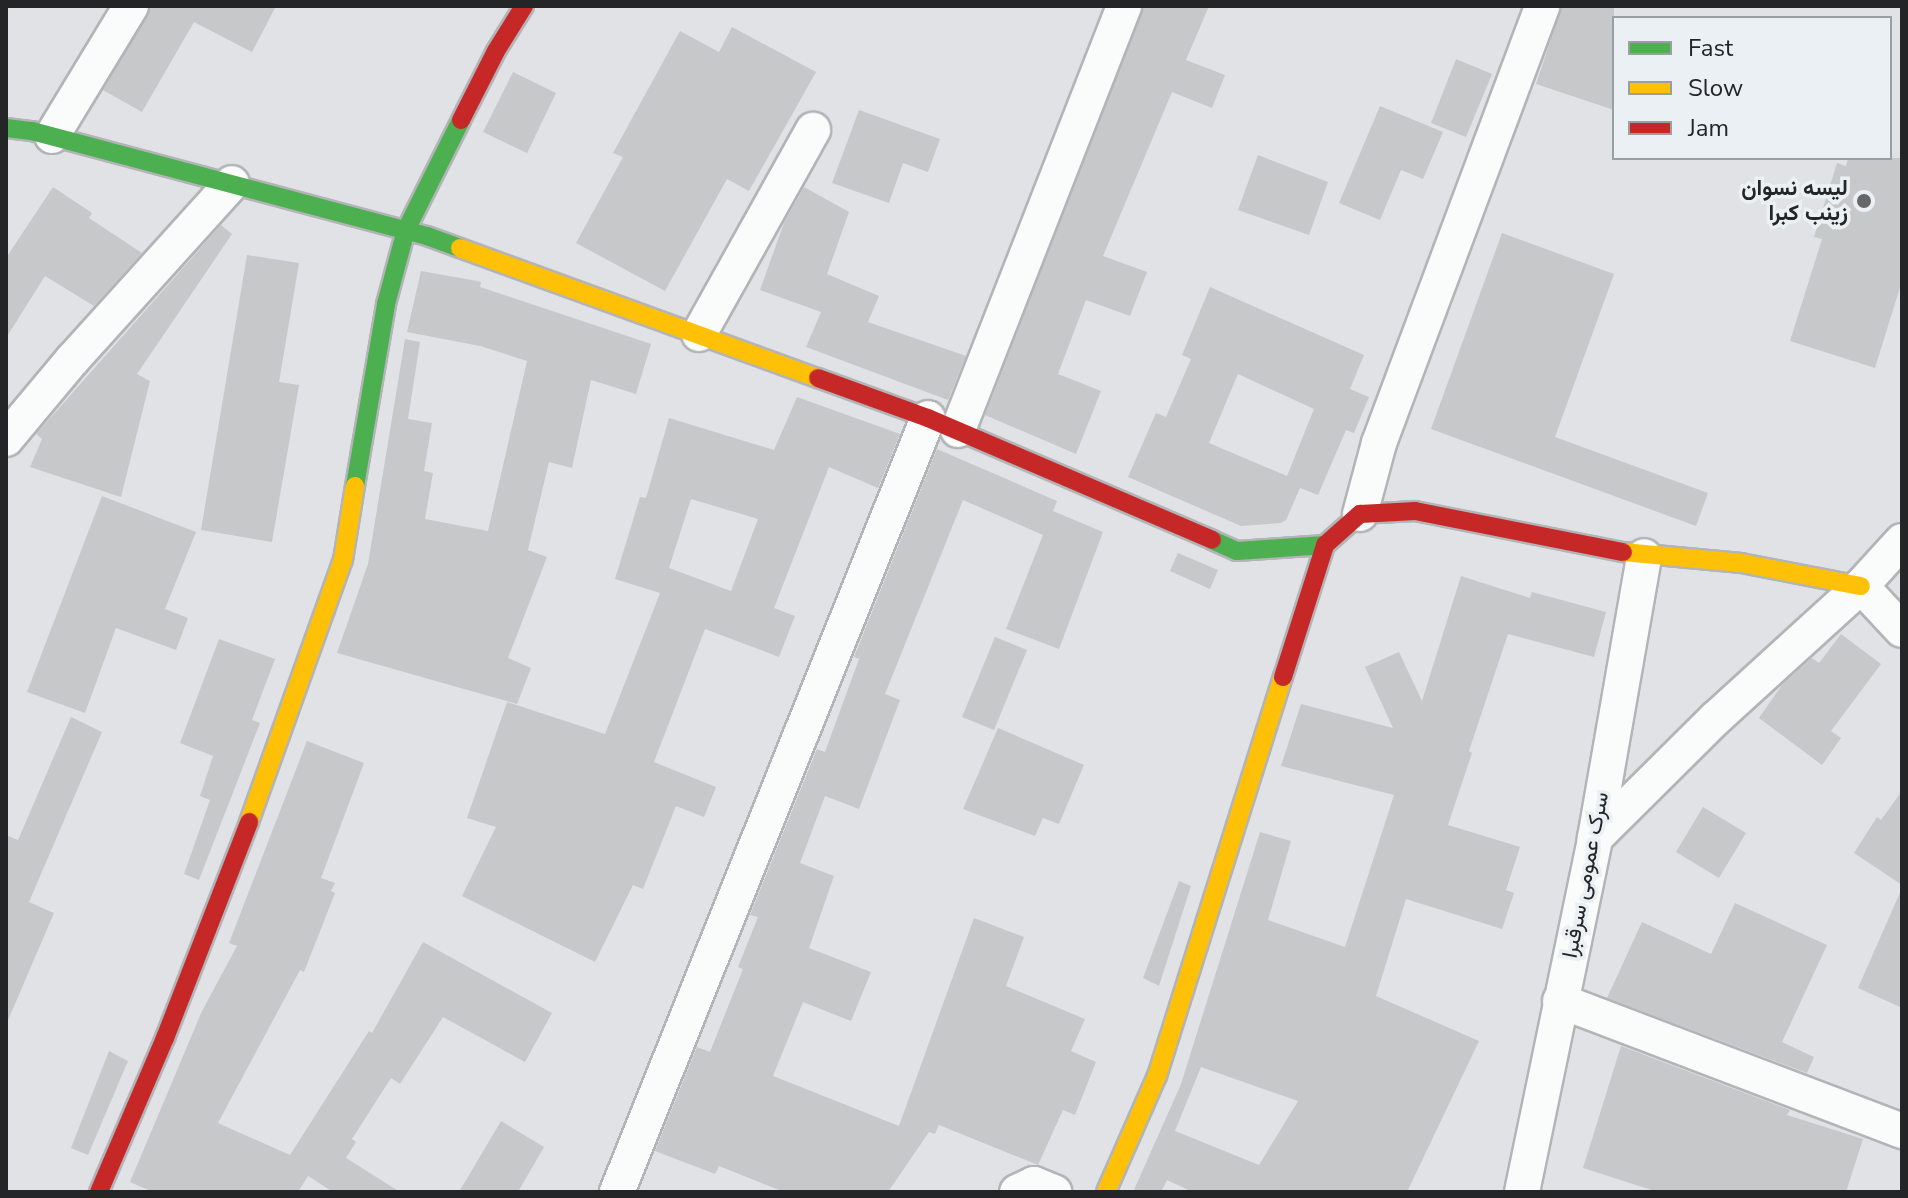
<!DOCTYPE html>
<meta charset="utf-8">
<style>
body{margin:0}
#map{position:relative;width:1908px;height:1198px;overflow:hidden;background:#e0e2e5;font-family:"Nunito Sans",Vazirmatn,sans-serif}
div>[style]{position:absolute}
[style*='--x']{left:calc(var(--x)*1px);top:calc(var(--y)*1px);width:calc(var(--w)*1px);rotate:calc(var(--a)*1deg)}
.building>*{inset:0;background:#c7c8ca}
.roads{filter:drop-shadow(2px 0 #b3b4b7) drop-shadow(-2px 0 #b3b4b7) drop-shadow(0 2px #b3b4b7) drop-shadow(0 -2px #b3b4b7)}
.street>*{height:34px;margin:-17px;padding:0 17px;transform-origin:17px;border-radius:17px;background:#fafbfb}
.fast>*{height:18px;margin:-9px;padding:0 9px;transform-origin:9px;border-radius:9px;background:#4caf50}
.slow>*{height:18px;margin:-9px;padding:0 9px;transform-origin:9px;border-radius:9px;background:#ffc107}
.jam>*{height:18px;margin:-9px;padding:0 9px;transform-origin:9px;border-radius:9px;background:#c62828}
.dots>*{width:22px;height:22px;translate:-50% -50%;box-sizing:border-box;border:4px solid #ebf0f4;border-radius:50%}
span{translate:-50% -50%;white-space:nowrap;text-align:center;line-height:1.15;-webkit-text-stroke:7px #ebf0f4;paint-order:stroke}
.poi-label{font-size:22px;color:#232526;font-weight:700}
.right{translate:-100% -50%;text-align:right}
.street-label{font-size:22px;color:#232526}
.frame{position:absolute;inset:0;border:8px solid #232526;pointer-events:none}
.legend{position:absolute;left:1612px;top:16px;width:280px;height:144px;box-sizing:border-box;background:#ebf0f4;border:2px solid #9b9fa2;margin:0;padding:10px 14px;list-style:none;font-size:24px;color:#232526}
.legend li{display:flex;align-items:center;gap:16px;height:40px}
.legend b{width:40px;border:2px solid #9b9fa2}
</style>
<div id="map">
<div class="building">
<i style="clip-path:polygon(151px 6px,276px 6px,252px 52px,194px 22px,142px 112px,103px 90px)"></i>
<i style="clip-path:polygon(1144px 6px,1209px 6px,1186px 60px,1225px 75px,1212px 108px,1172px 92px,1103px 256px,1147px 272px,1130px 316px,1086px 300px,1058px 374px,1101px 391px,1076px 454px,985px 415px)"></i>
<i style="clip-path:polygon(1562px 6px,1614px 6px,1614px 110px,1536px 84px)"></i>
<i style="clip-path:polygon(732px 27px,816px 72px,749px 191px,727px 179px,665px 291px,576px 243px,623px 157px,613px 153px,680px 31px,719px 52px)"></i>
<i style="clip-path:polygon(1456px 59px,1492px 74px,1466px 137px,1431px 123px)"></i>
<i style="clip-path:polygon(513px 72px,556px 93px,527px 153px,483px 132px)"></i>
<i style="clip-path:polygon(1380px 106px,1443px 132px,1423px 179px,1401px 170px,1380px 220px,1339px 203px)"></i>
<i style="clip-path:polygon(859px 110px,940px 139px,928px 172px,903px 163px,889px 203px,832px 183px)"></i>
<i style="clip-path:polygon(1258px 155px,1328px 182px,1309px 235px,1238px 210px)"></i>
<i style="clip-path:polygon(1848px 158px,1902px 158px,1902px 281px,1875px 368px,1790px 341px,1822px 239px,1814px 237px,1837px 163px,1846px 166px)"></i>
<i style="clip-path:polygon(53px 187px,92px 213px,89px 218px,142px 253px,94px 306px,45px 276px,6px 338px,6px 258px)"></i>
<i style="clip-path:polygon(804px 187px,849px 212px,827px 274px,879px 296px,868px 322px,966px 356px,948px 400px,806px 347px,821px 312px,760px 290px,784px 223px)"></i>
<i style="clip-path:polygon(221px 225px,232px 234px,137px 374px,150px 381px,121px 497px,30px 467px,42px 439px,36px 434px)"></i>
<i style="clip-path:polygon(1502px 233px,1614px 274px,1555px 437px,1708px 493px,1696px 526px,1431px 429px)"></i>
<i style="clip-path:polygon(247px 255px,299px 263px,279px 382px,299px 385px,272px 542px,201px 530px)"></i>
<i style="clip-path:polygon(421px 271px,477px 281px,481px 282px,480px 287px,651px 344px,636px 394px,591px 380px,572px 468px,549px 462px,528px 550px,547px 557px,508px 658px,531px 668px,517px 704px,337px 653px,368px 564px,405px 339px,420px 342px,408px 419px,432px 423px,424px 471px,433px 473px,425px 519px,488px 531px,527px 361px,480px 346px,407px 332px)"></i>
<i style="clip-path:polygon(evenodd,1210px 287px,1364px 355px,1350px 389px,1369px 397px,1354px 433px,1346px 430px,1318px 495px,1300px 488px,1286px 520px,1281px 523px,1241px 526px,1128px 477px,1156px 413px,1166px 417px,1191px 359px,1182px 355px,1210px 287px,1238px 374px,1314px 409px,1287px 476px,1209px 443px,1238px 374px)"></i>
<i style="clip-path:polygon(evenodd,797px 397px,900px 434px,878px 488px,829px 467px,774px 608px,795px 616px,779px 657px,705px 629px,654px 762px,716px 787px,704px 817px,676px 806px,643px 889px,633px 885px,595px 962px,462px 896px,496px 827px,467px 818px,507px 702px,605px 734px,660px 593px,615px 579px,640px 497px,646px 498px,669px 418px,774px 450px,797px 397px,691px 499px,758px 519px,731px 591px,669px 568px,691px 499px)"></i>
<i style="clip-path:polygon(937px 449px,1057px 501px,1053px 511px,1103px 532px,1059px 649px,1006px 629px,1043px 535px,963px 500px,885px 694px,900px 700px,859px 809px,825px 796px,800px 863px,834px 876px,809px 948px,871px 972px,851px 1021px,803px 1002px,773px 1076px,899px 1126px,974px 918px,1024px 937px,1006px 986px,1085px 1019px,1071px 1051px,1096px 1062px,1075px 1115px,1063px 1110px,1038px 1165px,939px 1125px,935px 1134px,929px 1132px,888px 1192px,784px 1192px,719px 1166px,715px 1174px,655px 1151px,697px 1047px,710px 1052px,743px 969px,738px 967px,758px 917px,750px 915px,817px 749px,825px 752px,859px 659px,854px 657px)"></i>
<i style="clip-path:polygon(102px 496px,196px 532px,165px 609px,188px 618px,176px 650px,116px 628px,85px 713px,27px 692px)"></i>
<i style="clip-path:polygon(1178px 553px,1218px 570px,1210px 589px,1170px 571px)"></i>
<i style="clip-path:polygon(evenodd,1461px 576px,1530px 598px,1532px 592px,1606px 612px,1594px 657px,1508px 634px,1469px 751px,1472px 753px,1448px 825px,1520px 847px,1506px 890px,1514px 893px,1502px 929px,1406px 899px,1376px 996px,1479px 1041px,1407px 1192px,1193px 1192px,1167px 1180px,1161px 1192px,1133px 1192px,1181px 1084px,1260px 832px,1291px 841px,1268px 920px,1345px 947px,1394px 795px,1281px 766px,1301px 704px,1393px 728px,1365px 667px,1399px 652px,1422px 701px,1461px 576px,1201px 1067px,1298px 1101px,1259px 1165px,1175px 1131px,1201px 1067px)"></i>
<i style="clip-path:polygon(1841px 634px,1881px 664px,1831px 731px,1841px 738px,1822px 765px,1759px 718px,1782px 685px,1812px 658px,1819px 663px)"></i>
<i style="clip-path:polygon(995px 637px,1027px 650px,994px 730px,962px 717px)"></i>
<i style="clip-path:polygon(219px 639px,275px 659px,252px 720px,260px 723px,199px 880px,184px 874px,210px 800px,200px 796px,213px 756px,180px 743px)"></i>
<i style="clip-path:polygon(71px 717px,102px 732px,29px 902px,54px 913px,6px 1025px,6px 835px,18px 840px)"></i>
<i style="clip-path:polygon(998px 728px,1084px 765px,1059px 824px,1043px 818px,1035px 836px,963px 809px)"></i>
<i style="clip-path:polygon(307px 741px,364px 763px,321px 878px,335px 883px,331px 891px,335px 893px,304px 972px,300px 970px,218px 1123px,290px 1155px,369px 1031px,372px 1033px,423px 942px,552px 1013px,525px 1062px,443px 1017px,400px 1084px,391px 1078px,352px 1139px,356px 1142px,346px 1158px,400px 1192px,333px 1192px,308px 1176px,298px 1192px,153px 1192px,130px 1182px,202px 1011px,237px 946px,229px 943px)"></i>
<i style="clip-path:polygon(1902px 791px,1902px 885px,1854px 853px,1877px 817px,1881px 820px)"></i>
<i style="clip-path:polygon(1703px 807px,1746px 833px,1719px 878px,1676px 852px)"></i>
<i style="clip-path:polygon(1179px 881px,1191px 886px,1159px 986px,1143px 978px)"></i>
<i style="clip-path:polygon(1902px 888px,1902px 1008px,1858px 988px)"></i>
<i style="clip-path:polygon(1735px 903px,1827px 945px,1782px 1042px,1814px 1057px,1807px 1073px,1607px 998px,1642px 922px,1711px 954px)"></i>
<i style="clip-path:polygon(1621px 1046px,1790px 1110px,1787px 1115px,1863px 1139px,1846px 1192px,1658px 1192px,1583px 1168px)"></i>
<i style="clip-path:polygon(109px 1051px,128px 1061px,88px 1155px,71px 1148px)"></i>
<i style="clip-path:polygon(501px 1121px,544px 1147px,518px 1192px,459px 1192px)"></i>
</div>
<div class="roads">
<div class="street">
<i style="--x:52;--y:136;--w:152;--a:-58.7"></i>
<i style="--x:699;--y:334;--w:234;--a:-60.8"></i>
<i style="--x:958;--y:430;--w:455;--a:-68.6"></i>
<i style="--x:6;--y:439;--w:104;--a:-50.1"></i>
<i style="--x:73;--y:359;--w:237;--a:-47.9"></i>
<i style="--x:1360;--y:514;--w:73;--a:-75"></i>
<i style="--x:1379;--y:443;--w:466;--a:-69.5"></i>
<i style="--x:1861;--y:586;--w:60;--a:47"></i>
<i style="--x:1595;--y:838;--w:169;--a:-44.8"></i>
<i style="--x:1715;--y:719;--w:197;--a:-42.3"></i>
<i style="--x:1861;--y:586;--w:61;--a:-47.7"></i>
<i style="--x:1560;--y:1001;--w:366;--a:20.8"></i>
<i style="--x:617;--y:1192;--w:834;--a:-68.11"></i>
<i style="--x:1017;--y:1192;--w:19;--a:-25"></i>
<i style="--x:1034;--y:1184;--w:22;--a:22"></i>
<i style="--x:1522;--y:1192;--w:361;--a:-78.3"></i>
<i style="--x:1595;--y:838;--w:286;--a:-80.1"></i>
</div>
<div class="fast">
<i style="--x:6;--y:128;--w:26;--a:7"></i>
<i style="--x:32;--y:131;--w:409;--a:14.9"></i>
<i style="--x:427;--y:236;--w:35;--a:20"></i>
<i style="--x:355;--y:486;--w:185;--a:-80.3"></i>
<i style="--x:386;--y:304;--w:77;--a:-74.9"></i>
<i style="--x:406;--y:230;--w:123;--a:-63.4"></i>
<i style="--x:1212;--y:540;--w:27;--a:24"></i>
<i style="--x:1237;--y:551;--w:88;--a:-3.9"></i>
</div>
<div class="slow">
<i style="--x:460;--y:248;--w:381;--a:20"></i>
<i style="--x:1623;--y:552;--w:119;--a:5.3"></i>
<i style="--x:1741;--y:563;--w:122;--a:10.9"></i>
<i style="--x:249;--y:822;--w:278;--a:-70.3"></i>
<i style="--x:343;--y:560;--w:75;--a:-80.8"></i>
<i style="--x:1106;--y:1192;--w:127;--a:-66.3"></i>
<i style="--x:1157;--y:1076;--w:418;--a:-72.5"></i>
</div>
<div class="jam">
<i style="--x:461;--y:120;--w:77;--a:-63.1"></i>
<i style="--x:496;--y:51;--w:53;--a:-58.1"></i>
<i style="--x:818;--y:378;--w:117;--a:20"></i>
<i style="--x:928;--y:418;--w:309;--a:23.2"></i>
<i style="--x:1283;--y:677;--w:139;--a:-72.3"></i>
<i style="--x:1325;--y:545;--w:47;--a:-41.5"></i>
<i style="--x:1360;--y:514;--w:55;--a:-3.1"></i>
<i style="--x:1415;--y:511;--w:212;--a:11.2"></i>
<i style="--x:99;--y:1192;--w:168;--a:-66.8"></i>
<i style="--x:165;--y:1038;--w:232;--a:-68.7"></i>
</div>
</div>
<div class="dots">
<i style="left:1864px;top:201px;background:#656769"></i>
</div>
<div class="poi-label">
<span class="right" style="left:1848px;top:201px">لیسه نسوان<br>زینب کبرا</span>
</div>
<div class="street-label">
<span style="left:1586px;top:875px;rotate:-79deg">سرک عمومی سرقبرا</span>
</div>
<div class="frame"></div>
<ul class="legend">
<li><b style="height:10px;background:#4caf50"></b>Fast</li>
<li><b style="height:10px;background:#ffc107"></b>Slow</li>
<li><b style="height:10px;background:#c62828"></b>Jam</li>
</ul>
</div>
